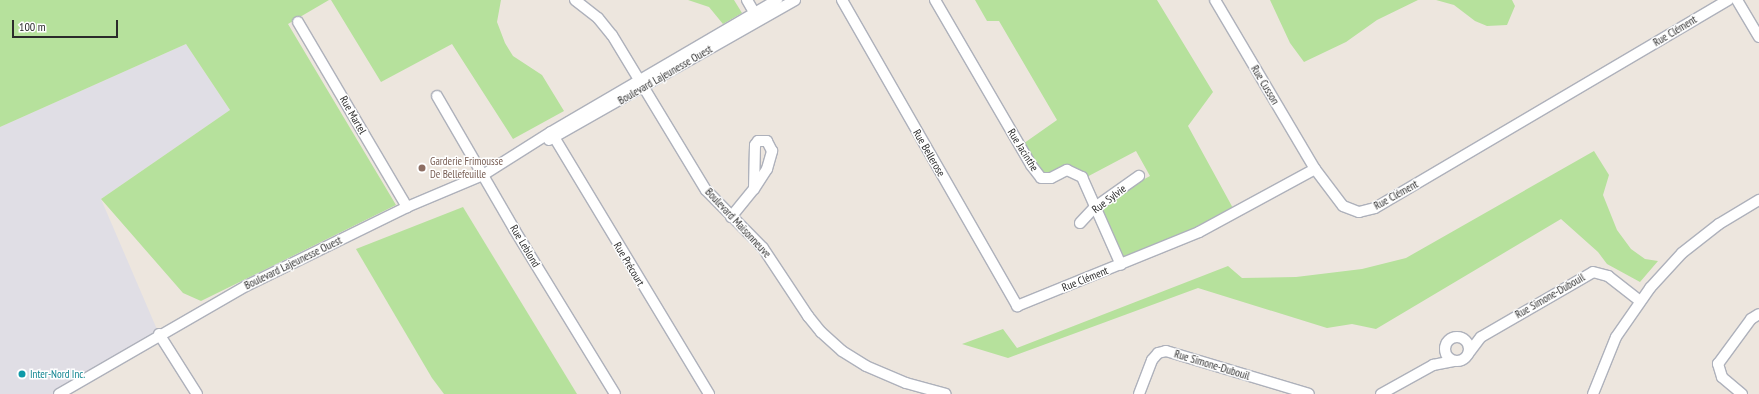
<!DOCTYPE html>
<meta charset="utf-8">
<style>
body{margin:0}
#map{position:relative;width:1759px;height:394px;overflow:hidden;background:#ede6de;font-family:"PT Sans Narrow",sans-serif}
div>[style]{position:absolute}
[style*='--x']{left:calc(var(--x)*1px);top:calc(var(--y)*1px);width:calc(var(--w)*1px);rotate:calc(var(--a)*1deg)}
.industrial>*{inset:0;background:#e0dee5}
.green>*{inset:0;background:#b6e19c}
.roads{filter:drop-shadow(1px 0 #aeb1bb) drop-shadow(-1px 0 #aeb1bb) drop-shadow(0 1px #aeb1bb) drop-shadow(0 -1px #aeb1bb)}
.minor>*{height:10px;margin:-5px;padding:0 5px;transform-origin:5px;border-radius:5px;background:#fff}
.minor>.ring{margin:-5px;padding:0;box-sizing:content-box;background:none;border:10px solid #fff;border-radius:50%}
.dots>*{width:11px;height:11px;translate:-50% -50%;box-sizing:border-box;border:2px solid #fff;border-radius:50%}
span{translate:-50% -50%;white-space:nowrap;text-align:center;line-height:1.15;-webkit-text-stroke:3px #fff;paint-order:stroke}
.street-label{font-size:11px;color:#2b2b2b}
.education-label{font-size:11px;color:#785e54}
.left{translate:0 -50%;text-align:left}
.culture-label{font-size:11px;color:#0d838f}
.scale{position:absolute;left:12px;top:20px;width:106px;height:18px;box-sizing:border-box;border:2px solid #2b2b2b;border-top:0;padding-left:5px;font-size:12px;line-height:14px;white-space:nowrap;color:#2b2b2b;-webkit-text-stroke:3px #fff;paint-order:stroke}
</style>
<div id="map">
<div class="industrial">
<i style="clip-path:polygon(186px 44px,230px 110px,101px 199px,159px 334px,57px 394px,0 394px,0 127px)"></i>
</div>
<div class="green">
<i style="clip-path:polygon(0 0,329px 0,288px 24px,396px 205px,201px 301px,183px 293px,101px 199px,230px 110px,186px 44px,0 127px)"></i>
<i style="clip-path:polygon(331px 0,501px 0,497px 22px,505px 43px,513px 56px,542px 75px,564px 111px,513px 139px,452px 44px,381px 82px)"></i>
<i style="clip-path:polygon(688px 0,734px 0,742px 13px,723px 24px,709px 7px)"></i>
<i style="clip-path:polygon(975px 0,1157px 0,1213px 92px,1188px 126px,1234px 210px,1121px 265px,1097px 205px,1150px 176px,1136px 151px,1083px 179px,1066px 170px,1041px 177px,1020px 146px,1057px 120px,999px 21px,987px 21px)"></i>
<i style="clip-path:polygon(1270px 0,1418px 0,1377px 20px,1346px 42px,1304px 62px,1290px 43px)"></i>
<i style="clip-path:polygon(1436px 0,1512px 0,1515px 6px,1507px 25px,1487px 26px,1475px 21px,1454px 5px)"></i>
<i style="clip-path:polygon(1594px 151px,1609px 175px,1603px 195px,1617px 230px,1631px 249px,1645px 259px,1658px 261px,1640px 282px,1607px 264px,1598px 252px,1561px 219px,1376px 329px,1352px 324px,1327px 328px,1198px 288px,1008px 358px,962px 344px,1003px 329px,1017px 348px,1228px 266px,1242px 278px,1296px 277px,1362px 269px,1406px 258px)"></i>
<i style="clip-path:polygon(463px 207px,577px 394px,444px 394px,432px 378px,356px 249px)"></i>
</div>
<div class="roads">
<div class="minor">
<i style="--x:575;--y:0;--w:29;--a:38"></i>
<i style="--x:598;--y:18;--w:22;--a:51"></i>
<i style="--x:612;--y:35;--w:181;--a:58.8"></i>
<i style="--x:706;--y:190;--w:81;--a:45.5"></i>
<i style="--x:763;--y:248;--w:82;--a:56.5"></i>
<i style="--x:808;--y:316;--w:21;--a:51"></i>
<i style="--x:821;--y:332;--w:28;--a:42"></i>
<i style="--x:842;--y:351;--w:28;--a:32"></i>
<i style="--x:866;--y:366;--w:43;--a:23"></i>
<i style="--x:906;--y:383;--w:41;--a:15.4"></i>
<i style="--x:747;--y:0;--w:22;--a:60"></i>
<i style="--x:842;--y:0;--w:353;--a:60.2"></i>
<i style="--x:1017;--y:306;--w:196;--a:-22.1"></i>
<i style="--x:1199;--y:232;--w:132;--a:-28.5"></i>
<i style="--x:1315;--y:169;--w:46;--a:52.9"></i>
<i style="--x:1343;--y:206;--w:17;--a:21"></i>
<i style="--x:1359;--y:212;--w:16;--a:-14"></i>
<i style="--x:1375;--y:208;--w:410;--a:-30.5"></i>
<i style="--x:935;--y:0;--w:191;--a:59.8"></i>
<i style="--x:1031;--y:165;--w:16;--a:52"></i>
<i style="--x:1041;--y:178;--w:10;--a:0"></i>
<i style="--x:1051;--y:178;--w:18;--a:-27"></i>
<i style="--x:1067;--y:170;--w:17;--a:25"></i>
<i style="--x:1082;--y:177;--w:96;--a:66.1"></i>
<i style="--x:1215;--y:0;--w:196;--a:59.4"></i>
<i style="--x:1737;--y:0;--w:43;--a:59.3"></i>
<i style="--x:298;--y:22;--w:215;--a:59.5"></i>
<i style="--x:437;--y:96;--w:154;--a:59.9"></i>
<i style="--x:514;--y:229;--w:193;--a:58.5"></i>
<i style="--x:551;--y:132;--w:306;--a:58.9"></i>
<i style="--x:549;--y:140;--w:283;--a:-29.6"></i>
<i style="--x:731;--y:217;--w:36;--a:-51"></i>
<i style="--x:754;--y:189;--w:24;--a:-57"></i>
<i style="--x:767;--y:169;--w:19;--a:-74"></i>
<i style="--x:772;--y:151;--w:11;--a:-117"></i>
<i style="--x:767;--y:141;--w:9;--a:180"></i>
<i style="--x:758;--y:141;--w:5;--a:127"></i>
<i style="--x:755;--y:145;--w:44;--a:91.3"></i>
<i style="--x:1080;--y:223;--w:22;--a:-47"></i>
<i style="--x:1095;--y:207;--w:54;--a:-35.2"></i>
<i style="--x:159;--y:334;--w:71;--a:57.7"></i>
<i class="ring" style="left:1445px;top:337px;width:14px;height:14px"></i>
<i style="--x:1468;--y:354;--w:21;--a:-53"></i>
<i style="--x:1481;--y:337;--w:129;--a:-30.1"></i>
<i style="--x:1593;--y:272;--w:16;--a:15"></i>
<i style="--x:1608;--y:276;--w:39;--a:38"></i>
<i style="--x:59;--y:394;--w:216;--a:-30"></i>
<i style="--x:246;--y:286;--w:179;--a:-26.1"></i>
<i style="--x:407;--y:207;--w:82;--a:-22.8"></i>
<i style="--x:483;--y:175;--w:80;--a:-32.3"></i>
<i style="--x:551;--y:132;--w:262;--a:-30.3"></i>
<i style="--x:1139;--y:394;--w:36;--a:-69"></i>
<i style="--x:1152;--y:360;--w:9;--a:-49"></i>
<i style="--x:1158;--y:353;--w:8;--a:-14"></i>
<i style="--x:1166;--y:351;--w:149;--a:16.7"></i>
<i style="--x:1381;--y:394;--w:60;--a:-29.1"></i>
<i style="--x:1433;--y:365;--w:21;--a:-11"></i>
<i style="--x:1593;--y:394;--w:61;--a:-68"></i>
<i style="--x:1616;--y:337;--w:60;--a:-55.2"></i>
<i style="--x:1650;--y:288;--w:47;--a:-47.6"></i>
<i style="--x:1682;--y:253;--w:47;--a:-38.1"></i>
<i style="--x:1719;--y:224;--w:47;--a:-31"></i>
<i style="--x:1742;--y:394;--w:26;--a:-140"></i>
<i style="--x:1722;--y:377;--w:14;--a:-107"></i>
<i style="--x:1718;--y:364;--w:56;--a:-53.7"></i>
<i style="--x:1751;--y:319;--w:9;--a:-32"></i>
</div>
</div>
<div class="dots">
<i style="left:422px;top:168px;background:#8d6e63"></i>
<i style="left:22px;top:374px;background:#0f9aa8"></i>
</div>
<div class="street-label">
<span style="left:1675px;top:31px;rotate:-31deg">Rue Clément</span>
<span style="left:665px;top:75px;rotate:-30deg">Boulevard Lajeunesse Ouest</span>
<span style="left:1265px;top:85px;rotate:59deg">Rue Cusson</span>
<span style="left:353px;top:115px;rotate:60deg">Rue Martel</span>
<span style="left:1023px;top:150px;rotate:58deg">Rue Jacinthe</span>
<span style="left:929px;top:153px;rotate:60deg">Rue Bellerose</span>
<span style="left:1396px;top:195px;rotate:-29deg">Rue Clément</span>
<span style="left:1109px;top:199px;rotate:-37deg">Rue Sylvie</span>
<span style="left:738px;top:223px;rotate:47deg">Boulevard Maisonneuve</span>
<span style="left:525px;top:246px;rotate:59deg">Rue Leblond</span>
<span style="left:293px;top:263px;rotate:-26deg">Boulevard Lajeunesse Ouest</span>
<span style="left:629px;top:264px;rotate:59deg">Rue Précourt</span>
<span style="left:1085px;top:279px;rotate:-22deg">Rue Clément</span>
<span style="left:1550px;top:296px;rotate:-30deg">Rue Simone-Dubouil</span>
<span style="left:1212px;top:365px;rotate:17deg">Rue Simone-Dubouil</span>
</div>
<div class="education-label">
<span class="left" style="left:430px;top:168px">Garderie Frimousse<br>De Bellefeuille</span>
</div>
<div class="culture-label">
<span class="left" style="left:30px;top:374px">Inter-Nord Inc.</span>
</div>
<div class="scale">100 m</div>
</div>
